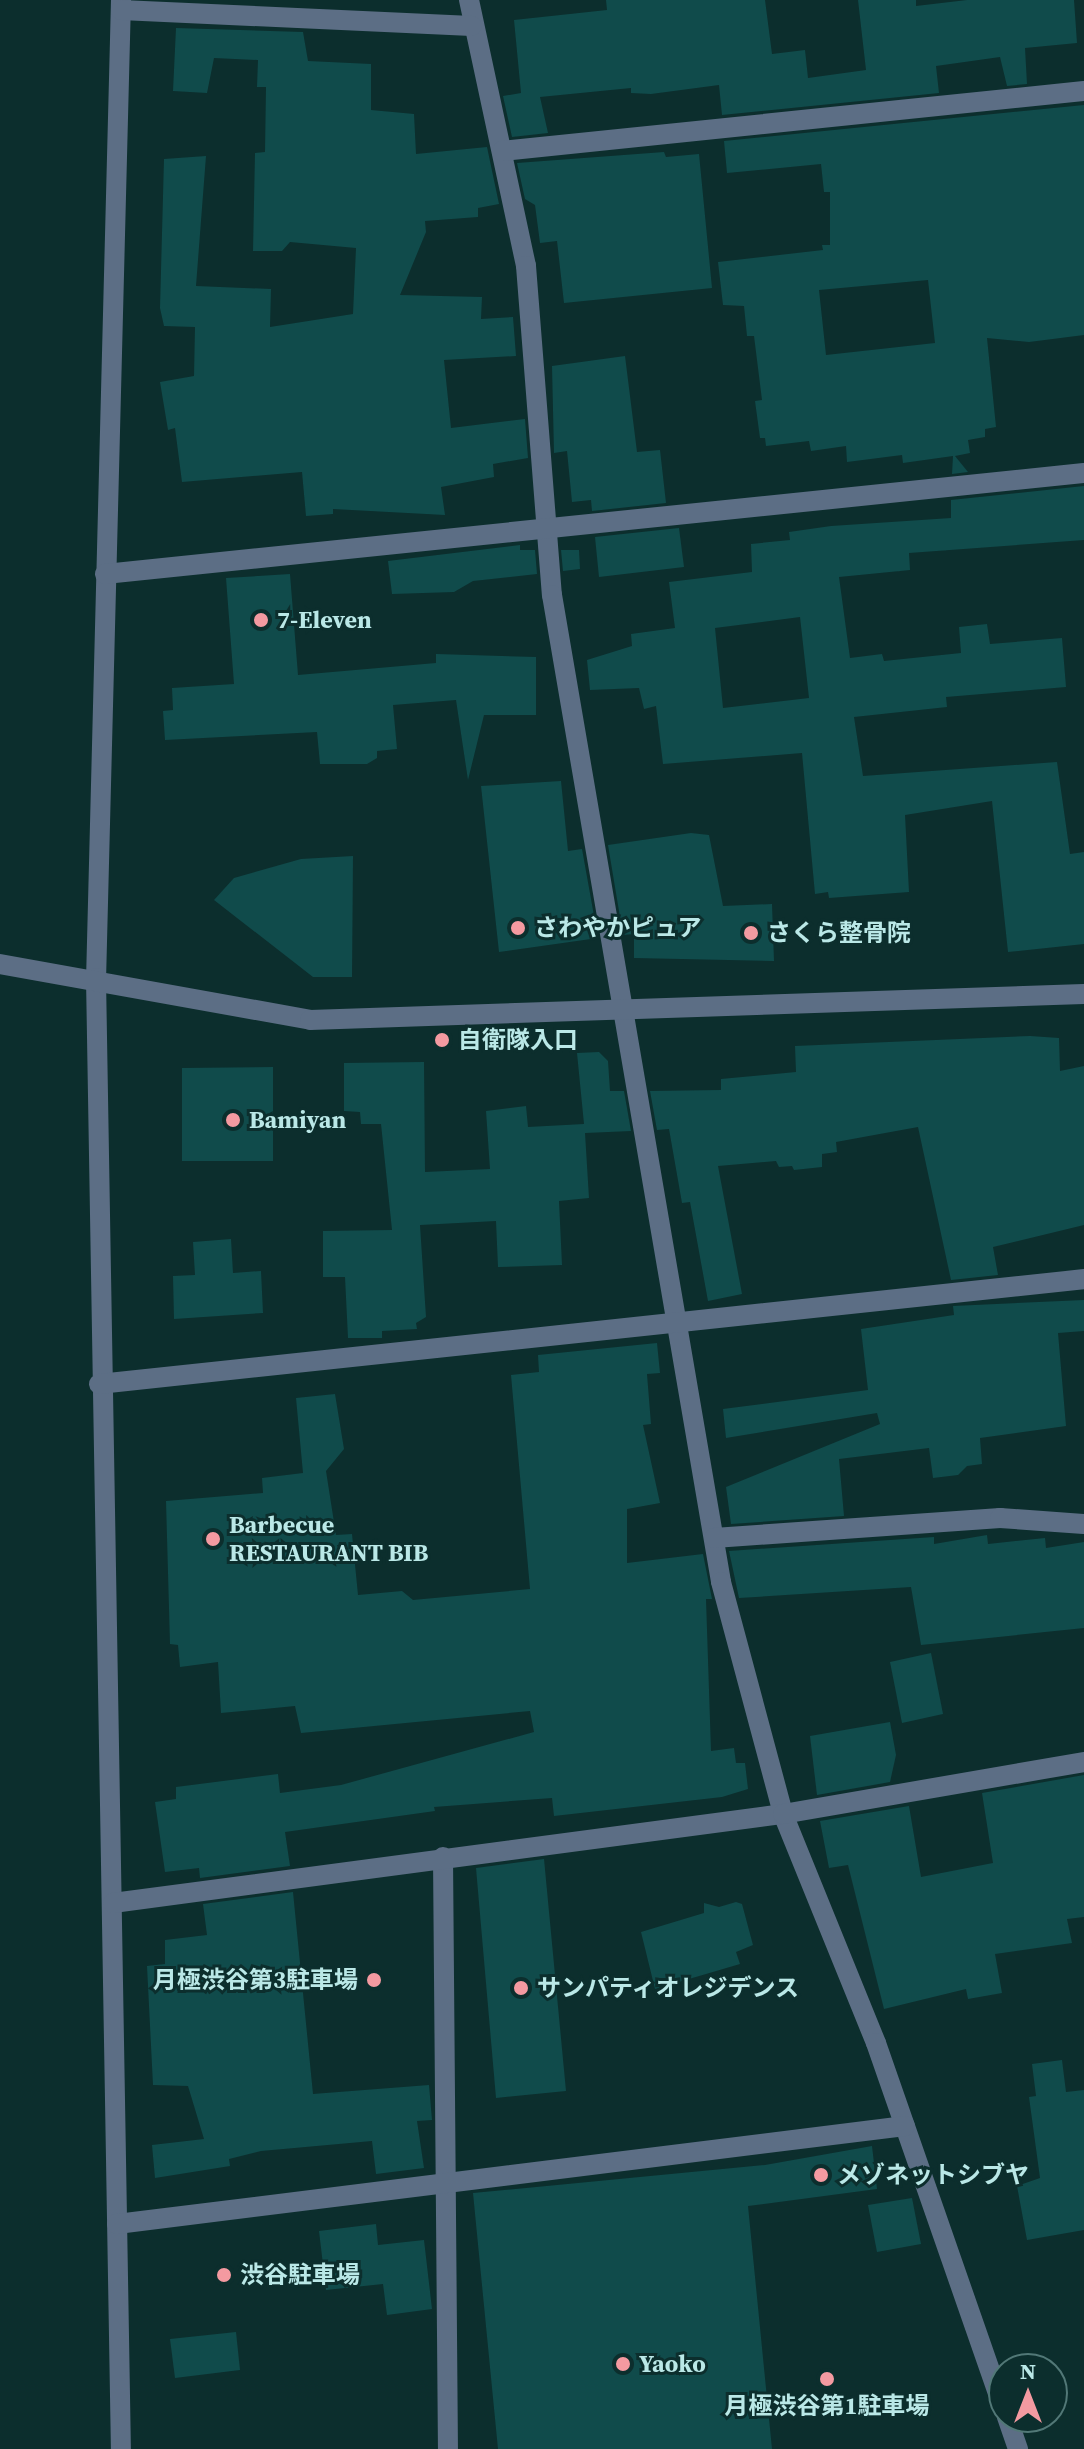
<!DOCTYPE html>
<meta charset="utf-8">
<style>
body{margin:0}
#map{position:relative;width:1084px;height:2449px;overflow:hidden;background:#0c2e2d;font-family:"Source Serif 4","Noto Sans JP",serif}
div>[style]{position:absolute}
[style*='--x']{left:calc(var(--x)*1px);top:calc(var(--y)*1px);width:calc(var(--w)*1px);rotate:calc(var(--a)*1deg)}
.building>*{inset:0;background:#104b4b}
.minor>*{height:20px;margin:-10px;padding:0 10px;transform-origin:10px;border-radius:10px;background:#5c6e85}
.dots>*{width:22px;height:22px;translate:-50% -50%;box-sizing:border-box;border:4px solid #0c2e2d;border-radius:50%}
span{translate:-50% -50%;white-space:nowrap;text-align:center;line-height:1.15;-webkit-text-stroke:6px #0c2e2d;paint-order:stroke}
.poi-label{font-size:24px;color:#bae8e7;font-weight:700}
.left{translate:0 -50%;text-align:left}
.right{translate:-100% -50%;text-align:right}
.north{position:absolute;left:988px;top:2353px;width:80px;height:80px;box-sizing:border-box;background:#0c2e2d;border:2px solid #527877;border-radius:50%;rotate:0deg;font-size:22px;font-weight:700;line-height:32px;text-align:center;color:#bae8e7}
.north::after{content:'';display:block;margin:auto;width:28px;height:36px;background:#f49aa1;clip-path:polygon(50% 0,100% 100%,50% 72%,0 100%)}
</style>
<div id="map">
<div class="building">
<i style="clip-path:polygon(606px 0,765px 0,772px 54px,805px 50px,808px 78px,866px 70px,858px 0,916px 0,916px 6px,967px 0,1074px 0,1077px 43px,1025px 48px,1027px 84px,1007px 86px,1000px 57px,936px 66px,939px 93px,722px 115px,719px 85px,651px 94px,631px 93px,631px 88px,540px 97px,548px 133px,512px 137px,503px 96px,521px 93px,514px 20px,607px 10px)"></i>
<i style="clip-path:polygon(176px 28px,303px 32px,308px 61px,371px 64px,371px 110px,414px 114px,416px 154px,487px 147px,499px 204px,478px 208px,478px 217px,425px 221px,426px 232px,400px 295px,482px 297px,481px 319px,513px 317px,516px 356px,444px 360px,451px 428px,525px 419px,528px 458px,493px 464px,494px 477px,441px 487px,445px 515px,333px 509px,333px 514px,306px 516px,302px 472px,182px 482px,175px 428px,168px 430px,160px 382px,194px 376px,195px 327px,164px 326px,160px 308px,164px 159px,206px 156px,196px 286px,271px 289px,270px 327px,353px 314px,356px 248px,290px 242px,282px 251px,253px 251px,255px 153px,265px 152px,266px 87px,257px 87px,258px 60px,214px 58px,207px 93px,173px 91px)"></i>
<i style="clip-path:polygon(evenodd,1084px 105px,1084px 335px,1029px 342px,987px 338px,996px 427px,985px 429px,985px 437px,968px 440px,970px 453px,955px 456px,968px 472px,952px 474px,953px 456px,903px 463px,902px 455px,847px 462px,846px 446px,811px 451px,809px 441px,766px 446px,765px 438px,760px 438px,755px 401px,762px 400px,754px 336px,747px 336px,744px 306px,723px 305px,718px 262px,823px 250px,822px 245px,830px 245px,830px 192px,824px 192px,821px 164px,727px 173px,724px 141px,1084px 105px,928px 280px,935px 343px,826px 355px,819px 290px,928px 280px)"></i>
<i style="clip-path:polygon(664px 152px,666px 157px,699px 154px,712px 288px,564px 303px,557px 241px,540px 243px,535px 205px,525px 199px,517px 163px)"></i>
<i style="clip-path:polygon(625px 356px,637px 452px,660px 450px,666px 503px,592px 511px,591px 500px,572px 502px,567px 451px,554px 453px,552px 366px)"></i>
<i style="clip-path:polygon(evenodd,1084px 486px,1084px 540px,909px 553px,910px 570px,839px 577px,850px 658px,882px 654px,884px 661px,961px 653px,959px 627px,987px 624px,990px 644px,1062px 638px,1066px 687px,946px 697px,947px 707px,854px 717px,863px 776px,1057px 762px,1070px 854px,1084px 852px,1084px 944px,1008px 952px,992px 801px,905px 815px,909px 892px,829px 898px,828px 892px,815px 894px,802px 753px,663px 764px,656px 706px,644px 709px,639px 688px,590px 690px,587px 660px,632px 646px,631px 634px,675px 628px,669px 582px,752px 572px,751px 544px,790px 540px,789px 532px,831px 526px,951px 518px,951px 500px,1084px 486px,800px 617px,809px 698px,723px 708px,715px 628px,800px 617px)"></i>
<i style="clip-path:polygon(679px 528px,684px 567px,599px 577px,595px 537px)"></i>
<i style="clip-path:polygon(520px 545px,520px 550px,535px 550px,537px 574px,473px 581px,454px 592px,392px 594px,388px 561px)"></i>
<i style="clip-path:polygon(561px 550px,579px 550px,580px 569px,563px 571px)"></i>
<i style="clip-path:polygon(290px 574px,298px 675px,436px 663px,436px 654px,536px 657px,536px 715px,484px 715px,468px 780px,456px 700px,393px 705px,397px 749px,377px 751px,377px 758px,367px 764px,320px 764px,317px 732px,165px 740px,163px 711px,173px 710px,172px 688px,234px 684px,226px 578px)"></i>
<i style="clip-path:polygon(561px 781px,568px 851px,582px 849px,598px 938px,499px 952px,481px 786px)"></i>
<i style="clip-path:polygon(691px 833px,709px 835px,723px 906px,772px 904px,774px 961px,634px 958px,634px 934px,623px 935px,608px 845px)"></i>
<i style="clip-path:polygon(353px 856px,352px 977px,313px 977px,214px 900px,234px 878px,301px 859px)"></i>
<i style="clip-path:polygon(1030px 1036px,1059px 1038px,1060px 1071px,1084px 1066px,1084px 1225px,993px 1247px,998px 1275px,951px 1280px,918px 1127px,836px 1142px,837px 1152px,822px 1154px,822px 1167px,794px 1170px,792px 1166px,779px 1167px,776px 1161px,718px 1166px,742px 1294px,708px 1301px,690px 1202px,682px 1203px,669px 1129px,657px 1130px,650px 1091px,721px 1090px,721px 1079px,796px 1072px,795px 1046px)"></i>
<i style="clip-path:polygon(599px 1052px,608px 1061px,610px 1091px,624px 1091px,631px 1131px,585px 1133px,589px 1198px,559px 1201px,562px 1265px,498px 1267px,496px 1221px,420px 1225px,426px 1317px,416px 1323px,417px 1329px,382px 1331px,382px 1338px,348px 1338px,345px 1277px,323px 1277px,323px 1231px,392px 1230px,381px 1124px,361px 1124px,360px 1112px,344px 1111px,344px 1063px,424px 1062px,425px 1172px,490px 1169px,486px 1111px,526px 1106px,528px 1127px,584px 1124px,577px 1053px)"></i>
<i style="clip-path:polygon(273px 1067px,273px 1161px,182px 1161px,182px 1068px)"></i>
<i style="clip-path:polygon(231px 1239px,233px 1273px,261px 1271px,263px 1313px,174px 1319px,173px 1276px,195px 1275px,193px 1242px)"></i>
<i style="clip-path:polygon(1084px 1300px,1084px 1331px,1058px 1333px,1066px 1426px,980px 1438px,982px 1464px,967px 1466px,958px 1475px,933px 1478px,929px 1448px,839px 1459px,844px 1516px,731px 1524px,726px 1487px,880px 1424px,877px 1413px,726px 1438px,723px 1409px,868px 1390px,861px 1329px,954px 1315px,953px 1306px)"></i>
<i style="clip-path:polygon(657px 1343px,660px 1373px,647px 1374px,651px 1424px,643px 1425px,660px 1503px,627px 1509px,627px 1563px,703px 1554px,712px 1599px,706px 1599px,711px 1751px,734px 1748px,736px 1763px,745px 1763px,748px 1789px,722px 1797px,554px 1816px,552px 1798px,434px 1807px,435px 1811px,285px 1832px,290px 1866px,200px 1878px,199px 1868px,165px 1872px,155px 1802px,176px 1799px,176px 1787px,278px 1774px,280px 1793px,341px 1785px,534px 1732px,530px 1711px,301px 1733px,295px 1706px,221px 1713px,218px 1662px,180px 1667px,178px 1645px,170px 1644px,166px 1501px,263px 1493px,262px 1478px,303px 1473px,296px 1398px,335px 1394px,344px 1449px,326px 1471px,336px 1535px,352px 1534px,358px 1595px,402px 1591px,413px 1600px,530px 1589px,511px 1375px,539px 1372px,538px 1355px)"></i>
<i style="clip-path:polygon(987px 1535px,988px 1544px,1045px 1538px,1046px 1548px,1084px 1542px,1084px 1628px,921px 1645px,911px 1587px,739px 1598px,729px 1551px,934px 1537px,934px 1544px)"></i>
<i style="clip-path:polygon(931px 1653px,943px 1714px,902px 1723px,890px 1662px)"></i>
<i style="clip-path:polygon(890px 1722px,896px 1755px,890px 1782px,817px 1795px,810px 1736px)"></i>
<i style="clip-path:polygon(1084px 1775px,1084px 1917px,1067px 1919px,1072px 1943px,995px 1954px,1002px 1993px,968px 1999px,966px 1989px,884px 2009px,848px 1865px,829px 1868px,820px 1821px,909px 1806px,921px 1877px,926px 1876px,993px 1863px,982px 1793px)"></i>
<i style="clip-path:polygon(544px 1859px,566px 2091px,496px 2098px,476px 1868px)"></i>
<i style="clip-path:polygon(293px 1892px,313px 2094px,429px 2085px,432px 2120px,417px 2121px,424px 2168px,376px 2174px,372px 2141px,261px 2151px,229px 2159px,230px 2166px,155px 2178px,152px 2145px,204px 2139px,188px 2086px,153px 2085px,147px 1966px,165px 1964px,165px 1940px,207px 1935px,203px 1904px)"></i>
<i style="clip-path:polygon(736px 1902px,742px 1904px,753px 1945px,736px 1952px,740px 1964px,655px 1989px,641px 1932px,704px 1913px,704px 1903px,719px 1907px)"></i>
<i style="clip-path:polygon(1062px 2060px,1066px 2092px,1084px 2090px,1084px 2230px,1027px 2240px,1017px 2186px,1040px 2178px,1029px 2097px,1036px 2096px,1032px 2064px)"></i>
<i style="clip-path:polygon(872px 2146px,877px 2189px,748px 2206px,772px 2449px,498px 2449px,473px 2193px,765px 2165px)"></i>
<i style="clip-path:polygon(912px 2198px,921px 2244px,877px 2252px,868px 2205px)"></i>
<i style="clip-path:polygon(376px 2224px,378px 2245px,424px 2240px,432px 2309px,387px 2315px,383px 2284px,326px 2290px,319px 2231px)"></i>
<i style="clip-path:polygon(236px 2332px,240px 2370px,175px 2378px,170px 2339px)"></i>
</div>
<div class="minor">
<i style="--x:121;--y:0;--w:978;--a:91.46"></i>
<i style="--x:96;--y:978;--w:1471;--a:89.03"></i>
<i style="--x:469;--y:0;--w:272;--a:77.9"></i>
<i style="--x:526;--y:266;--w:330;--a:85.5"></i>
<i style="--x:552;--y:595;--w:1001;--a:80.28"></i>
<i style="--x:721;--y:1582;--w:240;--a:75"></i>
<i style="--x:783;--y:1814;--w:247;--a:67.9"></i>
<i style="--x:876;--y:2043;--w:389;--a:70.8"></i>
<i style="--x:121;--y:10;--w:351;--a:2.6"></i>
<i style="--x:502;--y:151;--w:585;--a:-5.89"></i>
<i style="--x:105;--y:574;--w:984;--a:-5.89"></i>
<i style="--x:0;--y:964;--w:315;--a:10.2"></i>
<i style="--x:310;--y:1020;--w:774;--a:-1.92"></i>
<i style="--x:99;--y:1384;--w:991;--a:-6.08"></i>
<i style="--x:714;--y:1538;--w:287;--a:-4"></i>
<i style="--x:1000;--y:1518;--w:84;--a:4.1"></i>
<i style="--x:443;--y:1857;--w:592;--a:89.52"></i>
<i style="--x:113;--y:1903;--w:676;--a:-7.57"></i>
<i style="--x:783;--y:1814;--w:305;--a:-9.8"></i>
<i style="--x:117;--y:2224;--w:794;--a:-7.09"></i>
<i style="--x:1007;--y:2417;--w:34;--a:71"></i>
</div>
<div class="dots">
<i style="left:261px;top:620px;background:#f49aa1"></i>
<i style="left:518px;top:928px;background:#f49aa1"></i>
<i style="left:751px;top:933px;background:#f49aa1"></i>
<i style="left:442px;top:1040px;background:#f49aa1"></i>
<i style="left:233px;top:1120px;background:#f49aa1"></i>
<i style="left:213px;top:1539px;background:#f49aa1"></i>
<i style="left:374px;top:1980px;background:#f49aa1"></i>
<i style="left:521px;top:1988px;background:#f49aa1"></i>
<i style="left:821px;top:2175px;background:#f49aa1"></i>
<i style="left:224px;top:2275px;background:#f49aa1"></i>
<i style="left:623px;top:2364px;background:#f49aa1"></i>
<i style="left:827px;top:2379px;background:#f49aa1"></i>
</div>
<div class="poi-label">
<span class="left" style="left:277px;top:620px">7-Eleven</span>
<span class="left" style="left:534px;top:928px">さわやかピュア</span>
<span class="left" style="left:767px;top:933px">さくら整骨院</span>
<span class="left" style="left:458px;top:1040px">自衛隊入口</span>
<span class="left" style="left:249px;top:1120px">Bamiyan</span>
<span class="left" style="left:229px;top:1539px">Barbecue<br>RESTAURANT BIB</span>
<span class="right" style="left:358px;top:1980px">月極渋谷第3駐車場</span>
<span class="left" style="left:537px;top:1988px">サンパティオレジデンス</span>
<span class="left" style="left:837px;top:2175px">メゾネットシブヤ</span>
<span class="left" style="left:240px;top:2275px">渋谷駐車場</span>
<span class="left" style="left:639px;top:2364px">Yaoko</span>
<span style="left:827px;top:2406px">月極渋谷第1駐車場</span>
</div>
<div class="north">N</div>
</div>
